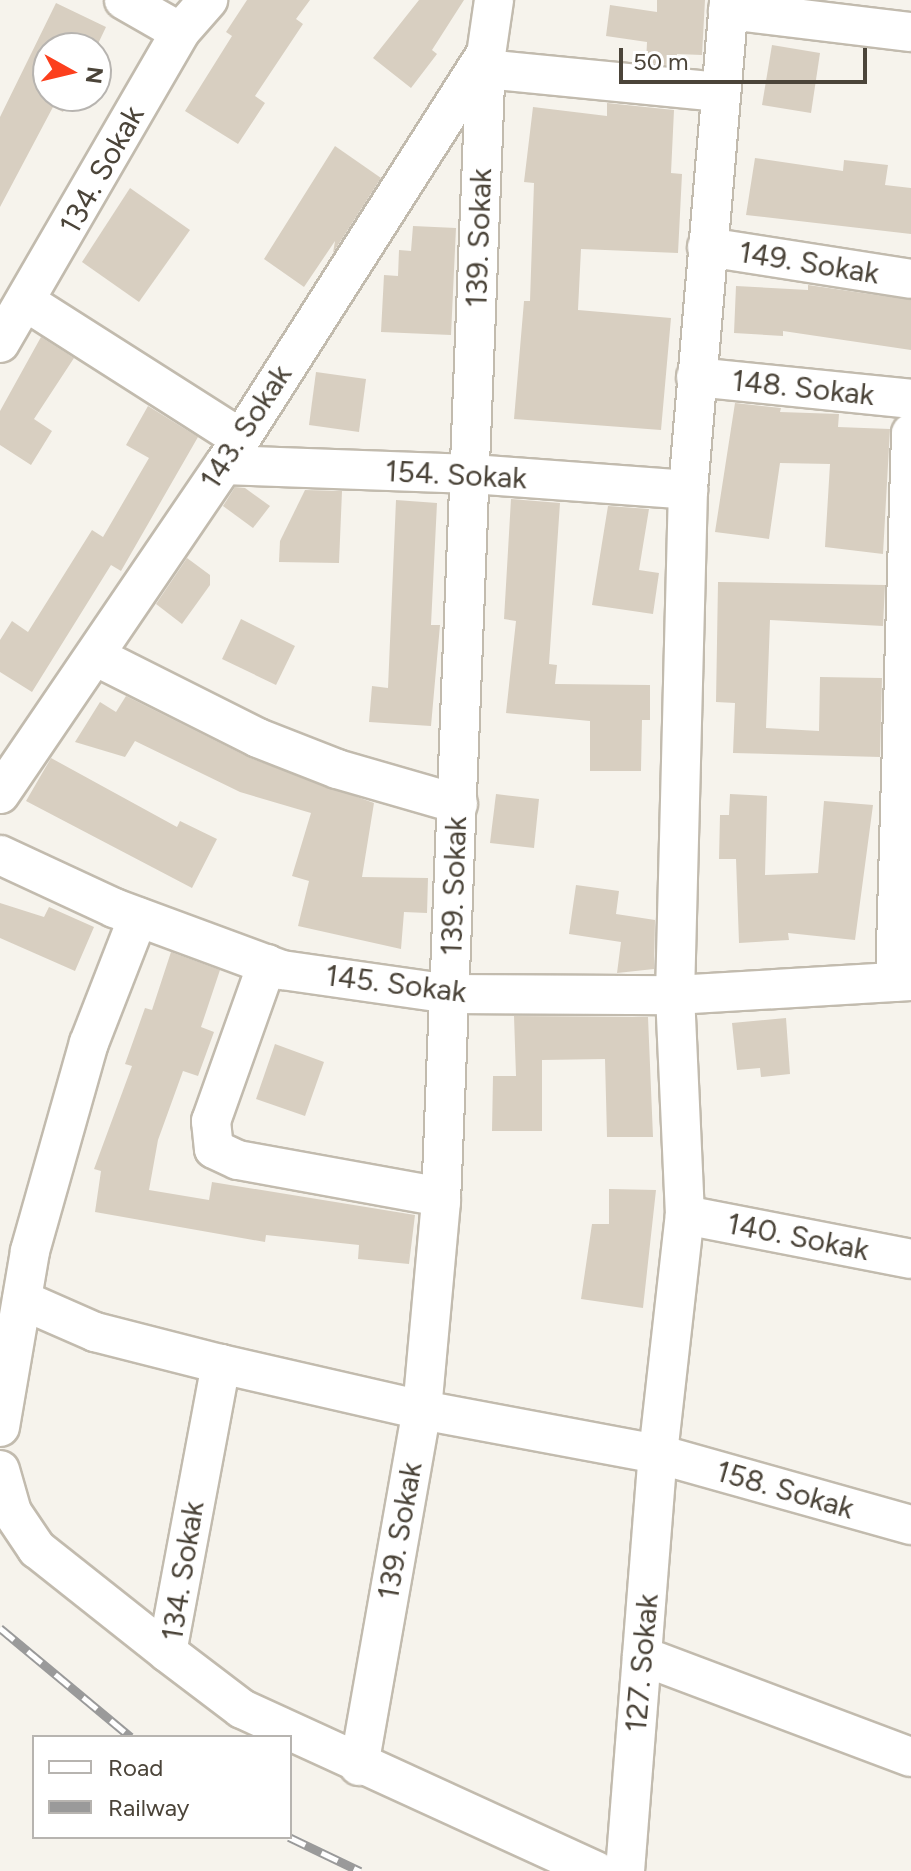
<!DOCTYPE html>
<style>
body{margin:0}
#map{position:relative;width:911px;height:1871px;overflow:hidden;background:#f6f3ec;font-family:Figtree,sans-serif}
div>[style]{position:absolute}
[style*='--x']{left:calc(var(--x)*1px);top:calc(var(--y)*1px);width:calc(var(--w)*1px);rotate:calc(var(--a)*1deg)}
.building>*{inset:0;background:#d8cfc1}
.roads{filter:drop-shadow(2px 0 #c2bbae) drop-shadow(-2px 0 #c2bbae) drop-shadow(0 2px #c2bbae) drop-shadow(0 -2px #c2bbae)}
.minor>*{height:38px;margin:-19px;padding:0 19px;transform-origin:19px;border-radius:19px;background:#fff}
.rail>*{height:9px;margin-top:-4.5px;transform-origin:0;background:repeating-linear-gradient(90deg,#fff 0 18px,#9a9a9a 0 36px);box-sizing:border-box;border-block:2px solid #9a9a9a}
span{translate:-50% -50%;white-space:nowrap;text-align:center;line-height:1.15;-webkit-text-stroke:6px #fff;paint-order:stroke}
.street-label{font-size:30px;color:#4b4439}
.legend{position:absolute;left:32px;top:1735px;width:260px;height:104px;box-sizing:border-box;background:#fff;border:2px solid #b7b4b0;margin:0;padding:10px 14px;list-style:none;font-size:24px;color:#4b4439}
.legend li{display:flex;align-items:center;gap:16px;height:40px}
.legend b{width:40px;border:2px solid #b7b4b0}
.north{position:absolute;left:32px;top:32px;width:80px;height:80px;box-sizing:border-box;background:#fff;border:2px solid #b7b4b0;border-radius:50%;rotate:98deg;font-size:22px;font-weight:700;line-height:32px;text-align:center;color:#4b4439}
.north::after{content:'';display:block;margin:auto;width:28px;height:36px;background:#fc3f1d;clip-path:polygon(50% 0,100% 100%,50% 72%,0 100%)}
.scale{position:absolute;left:619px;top:48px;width:248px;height:36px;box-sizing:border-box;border:4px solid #4b4439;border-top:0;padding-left:10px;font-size:24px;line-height:28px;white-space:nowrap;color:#4b4439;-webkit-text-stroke:6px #fff;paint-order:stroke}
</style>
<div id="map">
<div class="building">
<i style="clip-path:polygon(247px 0,310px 0,296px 19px,303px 24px,255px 96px,265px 103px,238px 144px,185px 111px,232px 36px,226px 32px)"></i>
<i style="clip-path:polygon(419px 0,464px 0,432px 50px,437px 54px,411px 88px,373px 58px)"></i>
<i style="clip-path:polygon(657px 0,705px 0,702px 55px,677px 54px,676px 66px,646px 63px,647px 42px,606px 36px,610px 5px,657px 12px)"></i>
<i style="clip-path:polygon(56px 3px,106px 27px,96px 48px,48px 48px,48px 96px,71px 96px,63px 112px,53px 107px,0 207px,0 117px)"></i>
<i style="clip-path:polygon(772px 45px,820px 53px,811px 113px,762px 105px)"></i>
<i style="clip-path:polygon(607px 103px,674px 110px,671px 173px,682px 174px,678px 253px,581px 249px,578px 310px,671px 318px,661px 430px,514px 419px,524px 301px,530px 301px,534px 183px,524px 182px,533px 107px,607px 116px)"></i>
<i style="clip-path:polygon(335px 146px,381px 178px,333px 253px,335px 241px,304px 287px,264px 259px)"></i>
<i style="clip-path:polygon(755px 158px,843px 171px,844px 160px,888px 165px,885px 185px,911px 188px,911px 234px,746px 215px)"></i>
<i style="clip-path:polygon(130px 188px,190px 230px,139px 302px,82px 262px)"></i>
<i style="clip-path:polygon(413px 226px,456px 228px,451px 335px,381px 332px,384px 275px,398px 276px,399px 250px,411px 251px)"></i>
<i style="clip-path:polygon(808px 285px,911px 300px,911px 350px,783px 331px,783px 336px,734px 333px,736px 286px,808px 290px)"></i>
<i style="clip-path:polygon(41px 337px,74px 358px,34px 419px,52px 431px,31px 465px,0 445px,0 411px)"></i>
<i style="clip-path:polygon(316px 372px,366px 379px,359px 432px,309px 425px)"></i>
<i style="clip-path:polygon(735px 403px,781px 408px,780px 412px,839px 414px,838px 427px,890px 429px,883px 554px,825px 547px,830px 464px,780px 463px,769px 539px,715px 532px)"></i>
<i style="clip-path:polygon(148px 406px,198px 437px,121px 571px,111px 565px,32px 692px,0 672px,0 640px,12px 621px,28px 632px,92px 530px,103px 537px,149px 458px,126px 445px)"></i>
<i style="clip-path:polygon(235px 487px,245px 488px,270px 506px,253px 528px,223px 506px)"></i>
<i style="clip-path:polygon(305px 490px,342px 491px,339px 563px,279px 562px,280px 541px)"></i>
<i style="clip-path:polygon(511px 499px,560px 503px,549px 664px,557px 665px,555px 684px,650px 685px,650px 720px,642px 720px,641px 771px,590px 771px,590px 721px,506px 713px,516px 621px,504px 619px)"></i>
<i style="clip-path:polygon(396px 500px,437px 503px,431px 625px,440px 625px,431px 726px,369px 722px,372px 686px,388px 688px)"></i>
<i style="clip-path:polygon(608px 506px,649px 509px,639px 570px,659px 573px,653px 614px,592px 605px)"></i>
<i style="clip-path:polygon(187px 558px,210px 575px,210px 585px,182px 624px,156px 604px)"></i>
<i style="clip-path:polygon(718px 582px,885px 585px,883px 626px,770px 620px,766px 728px,819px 731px,820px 677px,882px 678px,880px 757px,733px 753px,735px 703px,716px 702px)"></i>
<i style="clip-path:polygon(241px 619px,295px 646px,276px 685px,222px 659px)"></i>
<i style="clip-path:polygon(126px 696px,250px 758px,374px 803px,362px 877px,428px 878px,427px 913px,404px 912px,401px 949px,298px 926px,309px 881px,292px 876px,311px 813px,240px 792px,135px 741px,125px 757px,75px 742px,100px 702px,116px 712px)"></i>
<i style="clip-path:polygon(51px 758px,177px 827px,180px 821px,217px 839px,192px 888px,26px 801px)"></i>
<i style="clip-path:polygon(496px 794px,539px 799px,534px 848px,490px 843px)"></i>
<i style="clip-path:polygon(730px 794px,767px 796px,765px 875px,818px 873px,824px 801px,873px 805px,855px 940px,788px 933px,789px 940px,739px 943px,736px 859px,719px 859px,720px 815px,729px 815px)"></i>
<i style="clip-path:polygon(576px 885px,619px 891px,616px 914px,655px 920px,654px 969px,617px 973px,621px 942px,569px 934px)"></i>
<i style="clip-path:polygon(0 903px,44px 917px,49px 907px,94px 927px,75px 971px,0 938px)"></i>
<i style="clip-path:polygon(171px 952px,220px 970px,201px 1027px,214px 1032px,198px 1076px,183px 1071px,158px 1140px,149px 1190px,209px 1200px,212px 1182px,415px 1215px,409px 1264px,358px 1259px,359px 1245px,266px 1235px,265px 1242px,95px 1212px,101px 1171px,94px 1169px,132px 1066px,125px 1064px,145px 1008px,152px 1010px)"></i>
<i style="clip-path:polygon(514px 1016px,648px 1017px,653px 1137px,607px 1137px,605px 1059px,542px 1060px,542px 1131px,492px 1131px,493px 1076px,516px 1076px)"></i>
<i style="clip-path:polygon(786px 1018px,790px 1074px,761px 1077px,760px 1068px,737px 1070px,732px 1023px)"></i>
<i style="clip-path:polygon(275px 1044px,324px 1062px,305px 1116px,256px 1099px)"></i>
<i style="clip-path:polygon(609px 1189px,656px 1190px,643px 1308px,581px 1299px,592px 1224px,609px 1224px)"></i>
</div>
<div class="roads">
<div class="minor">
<i style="--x:124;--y:0;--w:64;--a:29.7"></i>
<i style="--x:728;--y:10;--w:184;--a:6.9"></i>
<i style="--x:485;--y:69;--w:237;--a:5.6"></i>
<i style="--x:707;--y:247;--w:206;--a:8.9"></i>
<i style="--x:28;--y:303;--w:251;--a:32.5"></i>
<i style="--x:0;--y:343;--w:359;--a:-59.9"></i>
<i style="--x:180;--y:32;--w:43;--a:-48.8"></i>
<i style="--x:696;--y:377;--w:216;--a:5.8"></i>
<i style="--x:224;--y:465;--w:248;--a:2.1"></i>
<i style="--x:472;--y:474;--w:217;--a:4.2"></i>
<i style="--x:95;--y:656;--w:182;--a:26.7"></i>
<i style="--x:258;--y:738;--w:85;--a:21.4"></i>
<i style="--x:337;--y:769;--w:126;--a:16.1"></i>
<i style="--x:0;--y:794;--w:398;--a:-55.8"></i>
<i style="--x:224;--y:465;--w:484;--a:-57.5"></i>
<i style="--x:0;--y:855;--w:126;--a:24.9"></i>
<i style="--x:114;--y:908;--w:179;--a:20.3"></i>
<i style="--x:282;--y:970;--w:170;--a:8.1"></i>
<i style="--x:450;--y:994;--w:225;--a:0.3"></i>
<i style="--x:675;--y:995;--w:236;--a:-3.4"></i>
<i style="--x:267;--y:964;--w:167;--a:109.6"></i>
<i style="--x:211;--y:1121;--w:28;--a:84"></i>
<i style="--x:214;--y:1149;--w:26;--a:25"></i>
<i style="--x:238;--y:1160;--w:206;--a:10.3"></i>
<i style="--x:895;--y:982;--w:549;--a:-88.33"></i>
<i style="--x:685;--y:1215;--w:230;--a:11"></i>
<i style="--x:22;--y:1300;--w:80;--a:23.7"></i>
<i style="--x:95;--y:1332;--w:130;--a:14.3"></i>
<i style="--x:221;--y:1364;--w:293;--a:100.6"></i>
<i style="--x:167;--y:1652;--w:94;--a:37.2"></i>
<i style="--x:242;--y:1709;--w:389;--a:24.6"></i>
<i style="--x:221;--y:1364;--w:206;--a:12.9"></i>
<i style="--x:422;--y:1410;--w:240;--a:10.6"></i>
<i style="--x:658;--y:1454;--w:263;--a:15.7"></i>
<i style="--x:0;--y:1427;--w:179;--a:-80.3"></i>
<i style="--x:30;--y:1251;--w:216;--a:-74.2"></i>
<i style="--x:89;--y:1043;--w:135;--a:-68.7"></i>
<i style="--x:0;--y:1470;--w:44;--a:74.1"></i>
<i style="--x:12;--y:1512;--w:45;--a:56"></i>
<i style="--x:37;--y:1549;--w:166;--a:38.4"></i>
<i style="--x:642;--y:1656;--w:287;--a:20.6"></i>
<i style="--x:359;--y:1766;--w:362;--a:-80"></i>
<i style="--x:422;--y:1410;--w:209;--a:-84.8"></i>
<i style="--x:441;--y:1202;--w:1148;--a:-87.75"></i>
<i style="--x:486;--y:55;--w:56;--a:-81.7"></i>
<i style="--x:625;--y:1871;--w:418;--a:-85.5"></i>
<i style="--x:658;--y:1454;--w:241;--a:-83.6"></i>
<i style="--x:685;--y:1215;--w:220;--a:-92.6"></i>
<i style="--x:675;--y:995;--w:505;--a:-88.53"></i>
<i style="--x:688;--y:490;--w:492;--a:-85.2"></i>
</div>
</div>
<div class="rail">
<i style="--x:0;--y:1628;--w:170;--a:39.8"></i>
<i style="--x:289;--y:1837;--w:79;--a:25.6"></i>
</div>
<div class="street-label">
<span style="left:102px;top:170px;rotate:-61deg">134. Sokak</span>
<span style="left:479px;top:238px;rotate:-88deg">139. Sokak</span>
<span style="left:809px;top:263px;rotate:9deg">149. Sokak</span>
<span style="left:803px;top:388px;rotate:6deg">148. Sokak</span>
<span style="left:246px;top:427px;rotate:-57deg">143. Sokak</span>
<span style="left:456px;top:475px;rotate:3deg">154. Sokak</span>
<span style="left:454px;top:886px;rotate:-88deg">139. Sokak</span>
<span style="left:396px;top:984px;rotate:7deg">145. Sokak</span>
<span style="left:798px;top:1237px;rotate:11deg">140. Sokak</span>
<span style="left:785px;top:1490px;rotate:16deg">158. Sokak</span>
<span style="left:400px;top:1531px;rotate:-80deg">139. Sokak</span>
<span style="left:183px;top:1571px;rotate:-81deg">134. Sokak</span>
<span style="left:642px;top:1663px;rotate:-85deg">127. Sokak</span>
</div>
<ul class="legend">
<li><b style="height:10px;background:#fff"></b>Road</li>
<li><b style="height:10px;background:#9a9a9a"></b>Railway</li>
</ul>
<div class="north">N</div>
<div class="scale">50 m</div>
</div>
